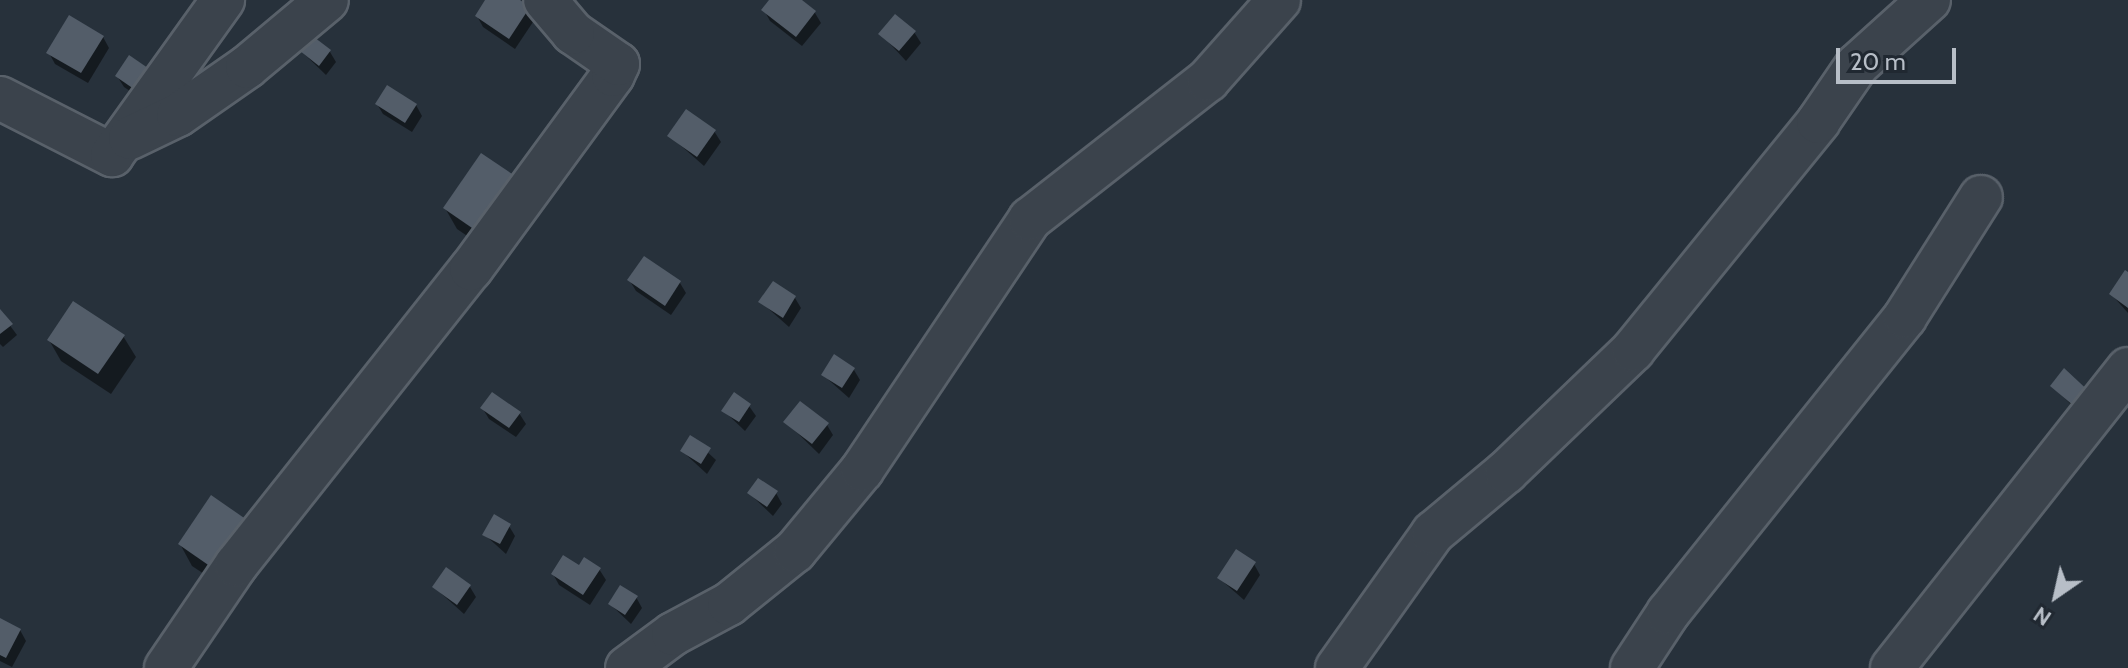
<!DOCTYPE html>
<style>
body{margin:0}
#map{position:relative;width:2128px;height:668px;overflow:hidden;background:#27313b;font-family:Cabin,sans-serif}
div>[style]{position:absolute}
[style*='--x']{left:calc(var(--x)*1px);top:calc(var(--y)*1px);width:calc(var(--w)*1px);rotate:calc(var(--a)*1deg)}
.shadow>*{inset:0;background:#0007}
.building>*{inset:0;background:#535d69}
.roads{filter:drop-shadow(2px 0 #59616a) drop-shadow(-2px 0 #59616a) drop-shadow(0 2px #59616a) drop-shadow(0 -2px #59616a)}
.minor>*{height:42px;margin:-21px;padding:0 21px;transform-origin:21px;border-radius:21px;background:#3b434c}
span{translate:-50% -50%;white-space:nowrap;text-align:center;line-height:1.15;-webkit-text-stroke:6px #202831;paint-order:stroke}
.north{position:absolute;left:2016px;top:556px;width:80px;height:80px;-webkit-text-stroke:6px #202831;paint-order:stroke;rotate:214deg;font-size:22px;font-weight:700;line-height:32px;text-align:center;color:#b7bec7}
.north::after{content:'';display:block;margin:auto;width:28px;height:36px;background:#b7bec7;clip-path:polygon(50% 0,100% 100%,50% 72%,0 100%)}
.scale{position:absolute;left:1836px;top:48px;width:120px;height:36px;box-sizing:border-box;border:4px solid #b7bec7;border-top:0;padding-left:10px;font-size:24px;line-height:28px;white-space:nowrap;color:#b7bec7;-webkit-text-stroke:6px #202831;paint-order:stroke}
</style>
<div id="map">
<div class="shadow">
<i style="clip-path:polygon(488px 0,516px 0,535px 19px,515px 49px,483px 27px,477px 16px)"></i>
<i style="clip-path:polygon(771px 0,799px 0,815px 13px,821px 23px,802px 46px,770px 21px,764px 10px)"></i>
<i style="clip-path:polygon(914px 32px,921px 43px,906px 61px,881px 34px)"></i>
<i style="clip-path:polygon(103px 37px,109px 48px,88px 83px,55px 64px,49px 53px)"></i>
<i style="clip-path:polygon(297px 47px,330px 52px,336px 62px,326px 75px)"></i>
<i style="clip-path:polygon(129px 58px,154px 107px,124px 87px,117px 76px)"></i>
<i style="clip-path:polygon(377px 104px,416px 105px,422px 116px,412px 132px,383px 114px)"></i>
<i style="clip-path:polygon(714px 131px,721px 142px,704px 166px,670px 136px)"></i>
<i style="clip-path:polygon(445px 208px,540px 208px,504px 261px,457px 229px)"></i>
<i style="clip-path:polygon(2128px 275px,2128px 313px,2112px 295px)"></i>
<i style="clip-path:polygon(630px 281px,680px 283px,686px 293px,671px 315px,636px 291px)"></i>
<i style="clip-path:polygon(795px 298px,801px 308px,789px 327px,761px 302px)"></i>
<i style="clip-path:polygon(0 312px,17px 335px,3px 347px,0 344px)"></i>
<i style="clip-path:polygon(123px 336px,136px 357px,111px 394px,61px 361px,49px 340px)"></i>
<i style="clip-path:polygon(854px 370px,860px 380px,849px 398px,823px 375px)"></i>
<i style="clip-path:polygon(2065px 371px,2087px 420px,2052px 386px)"></i>
<i style="clip-path:polygon(749px 406px,756px 416px,745px 431px,724px 411px)"></i>
<i style="clip-path:polygon(483px 409px,519px 413px,526px 424px,516px 437px,489px 419px)"></i>
<i style="clip-path:polygon(786px 422px,827px 425px,833px 435px,819px 454px)"></i>
<i style="clip-path:polygon(691px 437px,716px 460px,707px 474px,682px 451px)"></i>
<i style="clip-path:polygon(776px 493px,782px 504px,773px 516px,750px 494px)"></i>
<i style="clip-path:polygon(246px 522px,227px 589px,192px 566px,180px 544px)"></i>
<i style="clip-path:polygon(509px 526px,515px 536px,506px 554px,485px 535px)"></i>
<i style="clip-path:polygon(1254px 564px,1260px 575px,1244px 600px,1220px 579px)"></i>
<i style="clip-path:polygon(580px 568px,599px 569px,606px 580px,590px 605px,559px 585px,553px 574px)"></i>
<i style="clip-path:polygon(434px 587px,470px 587px,476px 597px,464px 614px)"></i>
<i style="clip-path:polygon(636px 597px,642px 608px,631px 624px,610px 604px)"></i>
<i style="clip-path:polygon(0 620px,20px 630px,26px 641px,12px 667px,0 661px)"></i>
</div>
<div class="building">
<i style="clip-path:polygon(485px 0,520px 0,530px 7px,509px 39px,475px 16px)"></i>
<i style="clip-path:polygon(769px 0,802px 0,816px 11px,796px 37px,761px 10px)"></i>
<i style="clip-path:polygon(895px 14px,916px 31px,899px 51px,878px 34px)"></i>
<i style="clip-path:polygon(69px 15px,104px 36px,81px 73px,46px 53px)"></i>
<i style="clip-path:polygon(306px 31px,331px 50px,319px 66px,295px 47px)"></i>
<i style="clip-path:polygon(129px 55px,161px 77px,147px 98px,115px 76px)"></i>
<i style="clip-path:polygon(387px 85px,417px 104px,405px 123px,375px 104px)"></i>
<i style="clip-path:polygon(686px 109px,716px 130px,697px 157px,667px 136px)"></i>
<i style="clip-path:polygon(481px 153px,530px 186px,491px 241px,443px 208px)"></i>
<i style="clip-path:polygon(644px 256px,681px 281px,665px 306px,627px 280px)"></i>
<i style="clip-path:polygon(2125px 270px,2128px 272px,2128px 308px,2109px 294px)"></i>
<i style="clip-path:polygon(773px 281px,796px 296px,783px 318px,758px 302px)"></i>
<i style="clip-path:polygon(73px 301px,125px 335px,98px 374px,47px 340px)"></i>
<i style="clip-path:polygon(0 309px,13px 324px,0 334px)"></i>
<i style="clip-path:polygon(834px 354px,855px 368px,842px 388px,821px 375px)"></i>
<i style="clip-path:polygon(2064px 368px,2094px 396px,2080px 411px,2050px 386px)"></i>
<i style="clip-path:polygon(492px 392px,521px 412px,509px 428px,480px 408px)"></i>
<i style="clip-path:polygon(734px 392px,751px 404px,739px 422px,721px 411px)"></i>
<i style="clip-path:polygon(800px 401px,829px 423px,812px 444px,783px 422px)"></i>
<i style="clip-path:polygon(690px 435px,711px 448px,701px 464px,680px 451px)"></i>
<i style="clip-path:polygon(758px 478px,778px 491px,767px 507px,747px 493px)"></i>
<i style="clip-path:polygon(211px 495px,247px 520px,214px 569px,178px 544px)"></i>
<i style="clip-path:polygon(494px 514px,511px 524px,500px 544px,482px 535px)"></i>
<i style="clip-path:polygon(1236px 549px,1256px 562px,1237px 591px,1217px 578px)"></i>
<i style="clip-path:polygon(563px 555px,579px 565px,584px 557px,601px 568px,583px 595px,551px 574px)"></i>
<i style="clip-path:polygon(446px 567px,471px 585px,457px 605px,432px 587px)"></i>
<i style="clip-path:polygon(620px 585px,638px 596px,625px 615px,608px 604px)"></i>
<i style="clip-path:polygon(0 618px,21px 629px,6px 658px,0 655px)"></i>
</div>
<div class="roads">
<div class="minor">
<i style="--x:0;--y:98;--w:126;--a:27"></i>
<i style="--x:112;--y:155;--w:191;--a:-54.4"></i>
<i style="--x:130;--y:138;--w:53;--a:-25.6"></i>
<i style="--x:178;--y:115;--w:84;--a:-34.8"></i>
<i style="--x:247;--y:67;--w:104;--a:-39.9"></i>
<i style="--x:166;--y:668;--w:125;--a:-55.8"></i>
<i style="--x:236;--y:565;--w:378;--a:-51.6"></i>
<i style="--x:471;--y:269;--w:240;--a:-53.8"></i>
<i style="--x:613;--y:75;--w:12;--a:-66"></i>
<i style="--x:618;--y:64;--w:55;--a:-145.4"></i>
<i style="--x:573;--y:33;--w:43;--a:-130.3"></i>
<i style="--x:627;--y:668;--w:57;--a:-36.5"></i>
<i style="--x:673;--y:634;--w:64;--a:-28.2"></i>
<i style="--x:729;--y:604;--w:85;--a:-38.8"></i>
<i style="--x:795;--y:551;--w:105;--a:-50.4"></i>
<i style="--x:862;--y:470;--w:302;--a:-56.2"></i>
<i style="--x:1030;--y:219;--w:226;--a:-38"></i>
<i style="--x:1208;--y:80;--w:107;--a:-48.4"></i>
<i style="--x:1337;--y:668;--w:166;--a:-54.6"></i>
<i style="--x:1433;--y:533;--w:95;--a:-39.9"></i>
<i style="--x:1506;--y:472;--w:176;--a:-43.8"></i>
<i style="--x:1633;--y:350;--w:294;--a:-50.9"></i>
<i style="--x:1818;--y:122;--w:69;--a:-55.6"></i>
<i style="--x:1857;--y:65;--w:97;--a:-42.1"></i>
<i style="--x:1632;--y:668;--w:66;--a:-56.8"></i>
<i style="--x:1668;--y:613;--w:379;--a:-51.3"></i>
<i style="--x:1905;--y:317;--w:142;--a:-57.7"></i>
<i style="--x:1892;--y:668;--w:381;--a:-51.7"></i>
</div>
</div>
<div class="north">N</div>
<div class="scale">20 m</div>
</div>
